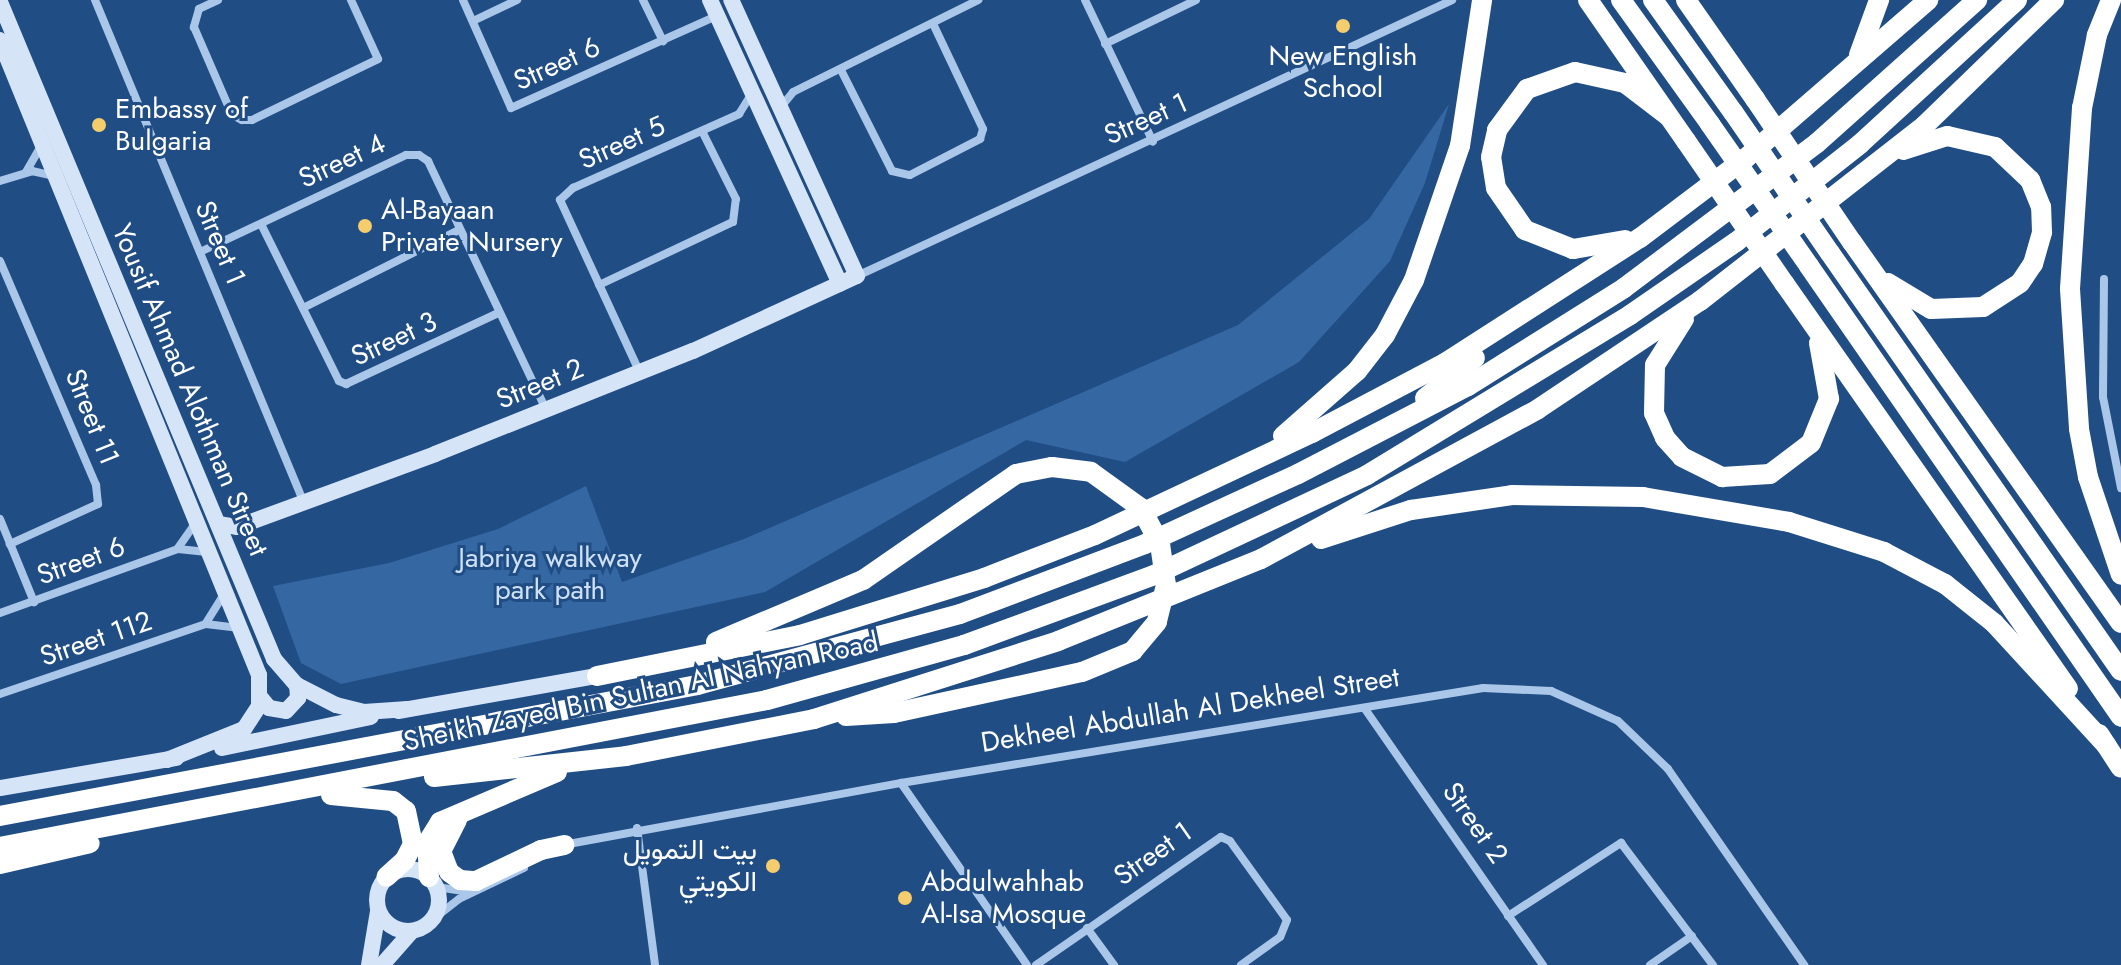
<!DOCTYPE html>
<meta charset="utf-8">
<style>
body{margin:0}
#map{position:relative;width:2121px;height:965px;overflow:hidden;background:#214d85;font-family:Jost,Vazirmatn,sans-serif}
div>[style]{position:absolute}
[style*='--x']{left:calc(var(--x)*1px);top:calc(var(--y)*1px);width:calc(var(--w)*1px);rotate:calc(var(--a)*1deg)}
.green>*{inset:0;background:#3567a2}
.street>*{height:8px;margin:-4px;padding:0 4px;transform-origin:4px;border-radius:4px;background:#aac7e9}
.secondary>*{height:16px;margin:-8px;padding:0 8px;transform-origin:8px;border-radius:8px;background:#d5e4f7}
.secondary>.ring{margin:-8px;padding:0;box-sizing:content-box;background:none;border:16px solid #d5e4f7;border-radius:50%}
.highway>*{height:20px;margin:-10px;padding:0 10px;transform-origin:10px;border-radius:10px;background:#fff}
.highway-bridge>*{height:20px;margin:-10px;padding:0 10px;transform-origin:10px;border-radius:10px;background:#fff}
.dots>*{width:22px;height:22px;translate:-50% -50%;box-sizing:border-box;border:4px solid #214d85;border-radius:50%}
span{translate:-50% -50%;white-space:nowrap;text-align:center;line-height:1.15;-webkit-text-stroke:6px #214d85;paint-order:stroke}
.poi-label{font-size:28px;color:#fff}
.left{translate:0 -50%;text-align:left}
.right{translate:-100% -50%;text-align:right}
.street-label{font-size:28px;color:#fff}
.park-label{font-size:28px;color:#cfe1f7}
</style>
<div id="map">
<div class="green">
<i style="clip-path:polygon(1449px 104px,1425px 183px,1390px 261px,1299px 362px,1125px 462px,1026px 440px,765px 592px,341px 684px,301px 663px,273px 586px,389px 563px,498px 529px,586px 486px,622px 582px,744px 539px,1238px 325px,1369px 219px)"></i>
</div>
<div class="street">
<i style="--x:95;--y:0;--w:545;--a:67.44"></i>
<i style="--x:218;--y:0;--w:21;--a:155"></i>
<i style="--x:199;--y:9;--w:19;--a:106"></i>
<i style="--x:194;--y:27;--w:96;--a:66.6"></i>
<i style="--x:232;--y:115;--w:11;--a:27"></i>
<i style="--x:242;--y:120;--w:10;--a:0"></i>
<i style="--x:252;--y:120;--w:140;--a:-25.8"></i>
<i style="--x:378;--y:59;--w:65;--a:-114.6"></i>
<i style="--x:463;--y:0;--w:118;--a:66"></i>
<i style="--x:511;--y:108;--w:226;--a:-24.1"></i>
<i style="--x:643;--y:0;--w:46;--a:64"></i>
<i style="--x:1085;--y:0;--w:157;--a:64.4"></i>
<i style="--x:473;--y:21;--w:49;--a:-25.5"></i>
<i style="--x:1105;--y:44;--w:101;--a:-25.8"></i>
<i style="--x:841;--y:70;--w:113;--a:63.2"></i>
<i style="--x:892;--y:171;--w:18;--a:13"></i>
<i style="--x:910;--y:175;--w:79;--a:-27.2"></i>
<i style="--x:980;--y:139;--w:10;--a:-73"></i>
<i style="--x:983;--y:129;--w:114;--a:-115.4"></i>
<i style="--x:781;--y:107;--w:19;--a:-51"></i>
<i style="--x:793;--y:92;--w:207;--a:-26.4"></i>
<i style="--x:26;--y:172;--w:30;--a:-60"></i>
<i style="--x:0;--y:181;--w:34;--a:-17"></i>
<i style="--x:32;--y:171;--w:22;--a:13"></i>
<i style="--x:261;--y:224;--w:175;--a:63.6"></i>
<i style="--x:339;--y:381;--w:8;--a:23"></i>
<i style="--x:346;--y:384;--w:168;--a:-25"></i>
<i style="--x:200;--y:252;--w:228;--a:-25.2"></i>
<i style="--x:406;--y:155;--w:13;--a:0"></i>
<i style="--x:419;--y:155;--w:11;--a:34"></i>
<i style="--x:428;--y:161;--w:275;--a:64.6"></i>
<i style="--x:0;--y:261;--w:244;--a:66.8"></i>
<i style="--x:96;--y:485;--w:19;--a:84"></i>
<i style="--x:98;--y:504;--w:97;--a:155.6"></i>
<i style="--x:857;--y:276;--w:656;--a:-24.88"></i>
<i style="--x:2104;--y:279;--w:118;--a:90.5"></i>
<i style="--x:2103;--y:397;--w:93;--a:78.8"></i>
<i style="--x:599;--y:285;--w:148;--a:-25.2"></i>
<i style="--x:733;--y:222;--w:23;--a:-83"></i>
<i style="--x:736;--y:199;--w:76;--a:-116.6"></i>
<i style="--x:303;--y:308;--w:174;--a:-26.6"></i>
<i style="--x:640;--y:373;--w:191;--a:-114.8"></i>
<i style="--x:560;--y:200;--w:18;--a:-43"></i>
<i style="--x:573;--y:188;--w:182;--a:-24"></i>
<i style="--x:739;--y:114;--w:25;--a:-58"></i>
<i style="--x:0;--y:519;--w:90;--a:67.7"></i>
<i style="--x:178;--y:548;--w:29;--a:-55"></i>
<i style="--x:0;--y:613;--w:189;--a:-19.8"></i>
<i style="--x:178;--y:549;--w:29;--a:6"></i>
<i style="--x:206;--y:623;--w:34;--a:-58"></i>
<i style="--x:0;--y:694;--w:218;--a:-18.8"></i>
<i style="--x:206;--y:624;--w:32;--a:7"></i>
<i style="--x:1365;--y:709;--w:312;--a:55.2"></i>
<i style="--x:901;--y:783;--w:221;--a:55.3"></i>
<i style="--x:637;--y:828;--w:138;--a:82.5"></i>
<i style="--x:563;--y:845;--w:344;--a:-10.4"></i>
<i style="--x:901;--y:783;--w:590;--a:-9.27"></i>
<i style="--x:1483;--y:688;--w:68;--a:2.5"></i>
<i style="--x:1551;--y:691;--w:73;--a:24.1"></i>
<i style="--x:1618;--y:721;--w:69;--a:43.8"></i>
<i style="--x:1668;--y:769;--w:239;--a:55.2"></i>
<i style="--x:437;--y:887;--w:33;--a:9"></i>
<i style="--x:1508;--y:916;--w:135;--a:-32.9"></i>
<i style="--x:1621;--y:843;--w:153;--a:53"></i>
<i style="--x:432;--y:920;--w:34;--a:-38"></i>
<i style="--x:459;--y:899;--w:72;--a:-25.5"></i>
<i style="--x:1087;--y:928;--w:46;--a:53.9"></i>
<i style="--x:1036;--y:965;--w:225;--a:-34.7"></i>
<i style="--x:1221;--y:837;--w:10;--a:24"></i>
<i style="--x:1230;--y:841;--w:97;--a:54.2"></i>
<i style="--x:1287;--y:920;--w:18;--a:112"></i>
<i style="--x:1280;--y:937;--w:48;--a:144.3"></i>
<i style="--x:1650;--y:965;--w:51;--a:-34.6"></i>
</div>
<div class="secondary">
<i style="--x:710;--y:0;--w:312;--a:65.4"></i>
<i style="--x:0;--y:2;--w:712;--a:67.36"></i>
<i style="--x:274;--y:659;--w:35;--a:49"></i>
<i style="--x:297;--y:685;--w:44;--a:27.1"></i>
<i style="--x:336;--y:705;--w:29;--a:14"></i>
<i style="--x:364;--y:712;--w:44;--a:-3.9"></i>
<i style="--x:0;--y:40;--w:686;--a:67.81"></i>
<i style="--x:259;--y:675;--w:31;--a:90"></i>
<i style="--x:259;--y:706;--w:27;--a:123"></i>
<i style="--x:244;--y:729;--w:83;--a:158.1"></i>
<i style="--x:218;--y:524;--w:19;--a:9"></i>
<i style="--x:237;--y:527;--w:211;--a:-20.2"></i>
<i style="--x:435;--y:454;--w:278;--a:-21.8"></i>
<i style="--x:693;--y:351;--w:180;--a:-24.6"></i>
<i style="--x:857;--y:276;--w:303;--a:-114.5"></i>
<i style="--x:261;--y:698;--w:13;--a:51"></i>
<i style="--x:269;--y:708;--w:17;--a:10"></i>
<i style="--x:286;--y:711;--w:18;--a:-47"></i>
<i style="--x:298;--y:698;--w:13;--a:-94"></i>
<i style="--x:398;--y:711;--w:202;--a:-10"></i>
<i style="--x:222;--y:748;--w:152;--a:-11.8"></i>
<i style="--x:0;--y:788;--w:179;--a:-9.7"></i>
<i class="ring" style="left:377px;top:869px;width:46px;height:46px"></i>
<i style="--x:369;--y:965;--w:55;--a:-80.5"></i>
<i style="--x:382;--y:965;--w:45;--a:-48.6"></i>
</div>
<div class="highway">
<i style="--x:1588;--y:0;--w:172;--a:55.2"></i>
<i style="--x:1621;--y:0;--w:153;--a:54.3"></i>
<i style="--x:1653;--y:0;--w:138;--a:54.5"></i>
<i style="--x:1686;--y:0;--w:121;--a:55.1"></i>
<i style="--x:2111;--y:0;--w:38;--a:112"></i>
<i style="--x:2097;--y:35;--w:75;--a:101.6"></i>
<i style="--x:2082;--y:108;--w:181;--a:93.8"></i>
<i style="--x:2070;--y:289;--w:140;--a:86.3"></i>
<i style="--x:2079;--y:429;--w:49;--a:79.4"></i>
<i style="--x:2088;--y:477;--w:103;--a:71.4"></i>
<i style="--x:1859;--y:55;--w:59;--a:-70"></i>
<i style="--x:1625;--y:240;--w:53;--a:170.2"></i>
<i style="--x:1573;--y:249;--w:52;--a:-158.4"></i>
<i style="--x:1525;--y:230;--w:51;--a:-124.6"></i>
<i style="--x:1496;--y:188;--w:31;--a:-99"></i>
<i style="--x:1491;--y:157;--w:28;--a:-77"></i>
<i style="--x:1497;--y:130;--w:51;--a:-53.8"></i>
<i style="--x:1527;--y:89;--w:51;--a:-19.5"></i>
<i style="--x:1575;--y:72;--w:51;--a:12.4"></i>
<i style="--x:1625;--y:83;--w:54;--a:37.5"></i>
<i style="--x:1852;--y:242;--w:466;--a:54.8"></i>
<i style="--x:1830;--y:253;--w:509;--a:55.16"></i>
<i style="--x:1809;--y:266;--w:548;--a:55.32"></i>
<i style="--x:1784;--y:283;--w:495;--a:55"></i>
<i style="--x:1888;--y:283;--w:50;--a:31.2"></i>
<i style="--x:1931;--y:309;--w:52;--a:-2.2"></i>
<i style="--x:1983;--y:307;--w:44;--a:-33"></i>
<i style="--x:2020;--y:283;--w:23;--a:-56"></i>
<i style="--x:2033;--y:264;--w:33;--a:-74"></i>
<i style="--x:2042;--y:232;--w:25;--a:-92"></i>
<i style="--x:2041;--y:207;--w:29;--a:-112"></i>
<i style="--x:2030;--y:180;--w:48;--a:-136.7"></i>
<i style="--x:1995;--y:147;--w:49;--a:-167.1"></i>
<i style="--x:1947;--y:136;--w:46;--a:162.3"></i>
<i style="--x:1684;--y:319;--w:54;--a:122.2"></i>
<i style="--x:1655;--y:365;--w:48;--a:91.2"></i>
<i style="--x:1654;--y:413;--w:27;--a:66"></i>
<i style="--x:1665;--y:438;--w:25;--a:48"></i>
<i style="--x:1682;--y:457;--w:45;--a:26.6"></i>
<i style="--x:1722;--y:477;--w:48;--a:-3.6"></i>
<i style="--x:1770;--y:474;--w:51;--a:-37.1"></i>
<i style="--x:1811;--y:443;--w:48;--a:-67.8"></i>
<i style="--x:1829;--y:399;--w:57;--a:-100.1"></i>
<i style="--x:1425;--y:398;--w:64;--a:-38.7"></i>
<i style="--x:1283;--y:436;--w:98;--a:-41.3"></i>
<i style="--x:1357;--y:371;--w:46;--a:-52.1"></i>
<i style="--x:1385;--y:335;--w:62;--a:-62.2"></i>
<i style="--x:1414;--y:280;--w:142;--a:-71.1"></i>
<i style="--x:1460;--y:146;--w:148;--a:-81.4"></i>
<i style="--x:1321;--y:539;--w:95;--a:-17.9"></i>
<i style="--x:1411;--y:510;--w:102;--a:-8.4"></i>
<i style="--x:1512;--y:495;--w:131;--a:0.9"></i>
<i style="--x:1643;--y:497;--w:148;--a:9.7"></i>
<i style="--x:1789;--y:522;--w:100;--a:17.5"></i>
<i style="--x:1884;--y:552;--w:69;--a:27.7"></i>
<i style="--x:1945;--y:584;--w:63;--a:38.5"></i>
<i style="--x:1994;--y:623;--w:166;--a:47.4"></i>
<i style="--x:716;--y:642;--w:160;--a:-22.9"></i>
<i style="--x:863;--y:580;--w:186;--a:-34.7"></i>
<i style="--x:597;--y:676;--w:207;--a:-11.4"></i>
<i style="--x:800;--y:635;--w:193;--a:-17.2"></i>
<i style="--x:984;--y:578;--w:119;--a:-21.2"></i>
<i style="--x:1095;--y:535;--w:240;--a:-25.2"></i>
<i style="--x:1312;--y:433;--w:150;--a:-27.8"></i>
<i style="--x:1445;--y:363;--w:232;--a:-32.7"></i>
<i style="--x:1640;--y:238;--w:134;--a:-37.1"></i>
<i style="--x:1747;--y:157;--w:240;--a:-40.9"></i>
<i style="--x:846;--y:716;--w:48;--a:-3.6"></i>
<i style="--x:894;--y:713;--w:192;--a:-12.3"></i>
<i style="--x:2099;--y:734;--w:40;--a:57.1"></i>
<i style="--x:434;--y:777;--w:193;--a:-6.2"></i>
<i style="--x:626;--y:756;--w:192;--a:-11.1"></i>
<i style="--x:814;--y:719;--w:256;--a:-17.7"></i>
<i style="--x:1058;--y:641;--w:219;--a:-22"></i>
<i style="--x:1261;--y:559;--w:315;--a:-28.4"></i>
<i style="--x:1538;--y:409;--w:195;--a:-33.7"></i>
<i style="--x:1700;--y:301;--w:286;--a:-38"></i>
<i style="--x:1925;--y:125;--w:180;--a:-44.1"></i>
<i style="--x:331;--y:795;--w:62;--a:5.5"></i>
<i style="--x:393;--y:801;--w:16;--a:38"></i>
<i style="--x:406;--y:811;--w:34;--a:78"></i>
<i style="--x:413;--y:844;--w:18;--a:117"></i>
<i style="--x:405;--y:860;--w:25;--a:138"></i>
<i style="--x:0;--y:816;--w:709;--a:-10.64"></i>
<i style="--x:697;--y:685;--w:272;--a:-15.1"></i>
<i style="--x:960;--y:614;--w:198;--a:-20.7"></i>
<i style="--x:1145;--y:544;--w:168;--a:-24.6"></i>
<i style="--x:1298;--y:474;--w:191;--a:-27.4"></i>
<i style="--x:1468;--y:386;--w:184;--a:-32.1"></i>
<i style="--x:1624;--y:288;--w:241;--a:-36.9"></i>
<i style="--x:1817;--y:143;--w:215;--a:-41.8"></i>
<i style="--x:457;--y:820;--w:35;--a:117"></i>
<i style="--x:441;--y:851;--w:22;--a:69"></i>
<i style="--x:449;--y:872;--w:14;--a:36"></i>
<i style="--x:460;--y:880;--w:16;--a:4"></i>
<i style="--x:476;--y:881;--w:72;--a:-25.5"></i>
<i style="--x:541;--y:850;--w:24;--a:-12"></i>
<i style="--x:0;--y:847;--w:781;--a:-10.85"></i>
<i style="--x:767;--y:700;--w:205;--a:-15.6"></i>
<i style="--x:964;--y:645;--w:202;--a:-20.2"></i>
<i style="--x:1154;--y:575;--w:235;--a:-25.1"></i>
<i style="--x:1367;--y:475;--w:308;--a:-31.3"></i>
<i style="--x:1630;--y:315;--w:129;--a:-34.6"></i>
<i style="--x:1736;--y:242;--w:158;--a:-38.3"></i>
<i style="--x:1860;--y:144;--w:213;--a:-42.5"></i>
<i style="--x:0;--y:864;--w:92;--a:-13.1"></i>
<i style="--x:429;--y:877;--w:34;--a:-93"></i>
<i style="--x:427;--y:843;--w:25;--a:-58"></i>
<i style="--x:440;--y:822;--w:127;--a:-23.1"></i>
</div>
<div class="highway-bridge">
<i style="--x:1755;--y:99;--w:173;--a:55.9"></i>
<i style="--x:1733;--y:112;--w:171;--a:55.5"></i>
<i style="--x:1710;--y:124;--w:173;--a:55.1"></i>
<i style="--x:1686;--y:141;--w:173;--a:55.4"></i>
<i style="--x:1016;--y:474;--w:37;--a:-11"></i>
<i style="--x:1052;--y:467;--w:39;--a:7"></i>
<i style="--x:1091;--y:472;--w:62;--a:35.8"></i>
<i style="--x:1141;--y:508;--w:41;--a:62.2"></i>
<i style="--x:1160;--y:544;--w:41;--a:81.7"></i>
<i style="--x:1166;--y:585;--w:38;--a:104"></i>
<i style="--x:1157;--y:622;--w:38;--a:130"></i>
<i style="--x:1133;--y:651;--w:55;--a:157.6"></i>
</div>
<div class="dots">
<i style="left:1343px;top:26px;background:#f5cd6c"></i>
<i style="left:99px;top:125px;background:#f5cd6c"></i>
<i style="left:365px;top:226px;background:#f5cd6c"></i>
<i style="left:773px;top:866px;background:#f5cd6c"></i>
<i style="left:905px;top:898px;background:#f5cd6c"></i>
</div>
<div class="poi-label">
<span style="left:1343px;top:72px">New English<br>School</span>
<span class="left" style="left:115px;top:125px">Embassy of<br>Bulgaria</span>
<span class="left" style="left:381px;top:226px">Al-Bayaan<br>Private Nursery</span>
<span class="right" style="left:757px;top:866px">بيت التمويل<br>الكويتي</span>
<span class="left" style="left:921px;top:898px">Abdulwahhab<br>Al-Isa Mosque</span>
</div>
<div class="street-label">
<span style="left:557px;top:64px;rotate:-24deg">Street 6</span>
<span style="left:1146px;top:119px;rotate:-24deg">Street 1</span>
<span style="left:622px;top:143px;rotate:-24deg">Street 5</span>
<span style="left:342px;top:161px;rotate:-25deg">Street 4</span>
<span style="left:220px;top:243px;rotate:67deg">Street 1</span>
<span style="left:394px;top:339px;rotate:-25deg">Street 3</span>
<span style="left:540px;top:384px;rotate:-22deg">Street 2</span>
<span style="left:190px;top:390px;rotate:67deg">Yousif Ahmad Alothman Street</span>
<span style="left:92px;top:417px;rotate:68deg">Street 11</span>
<span style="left:81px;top:561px;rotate:-20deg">Street 6</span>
<span style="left:96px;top:639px;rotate:-19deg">Street 112</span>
<span style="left:641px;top:692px;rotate:-12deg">Sheikh Zayed Bin Sultan Al Nahyan Road</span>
<span style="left:1190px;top:710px;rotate:-9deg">Dekheel Abdullah Al Dekheel Street</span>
<span style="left:1475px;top:823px;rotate:55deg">Street 2</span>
<span style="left:1153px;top:854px;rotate:-35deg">Street 1</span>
</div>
<div class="park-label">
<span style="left:550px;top:574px">Jabriya walkway<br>park path</span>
</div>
</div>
